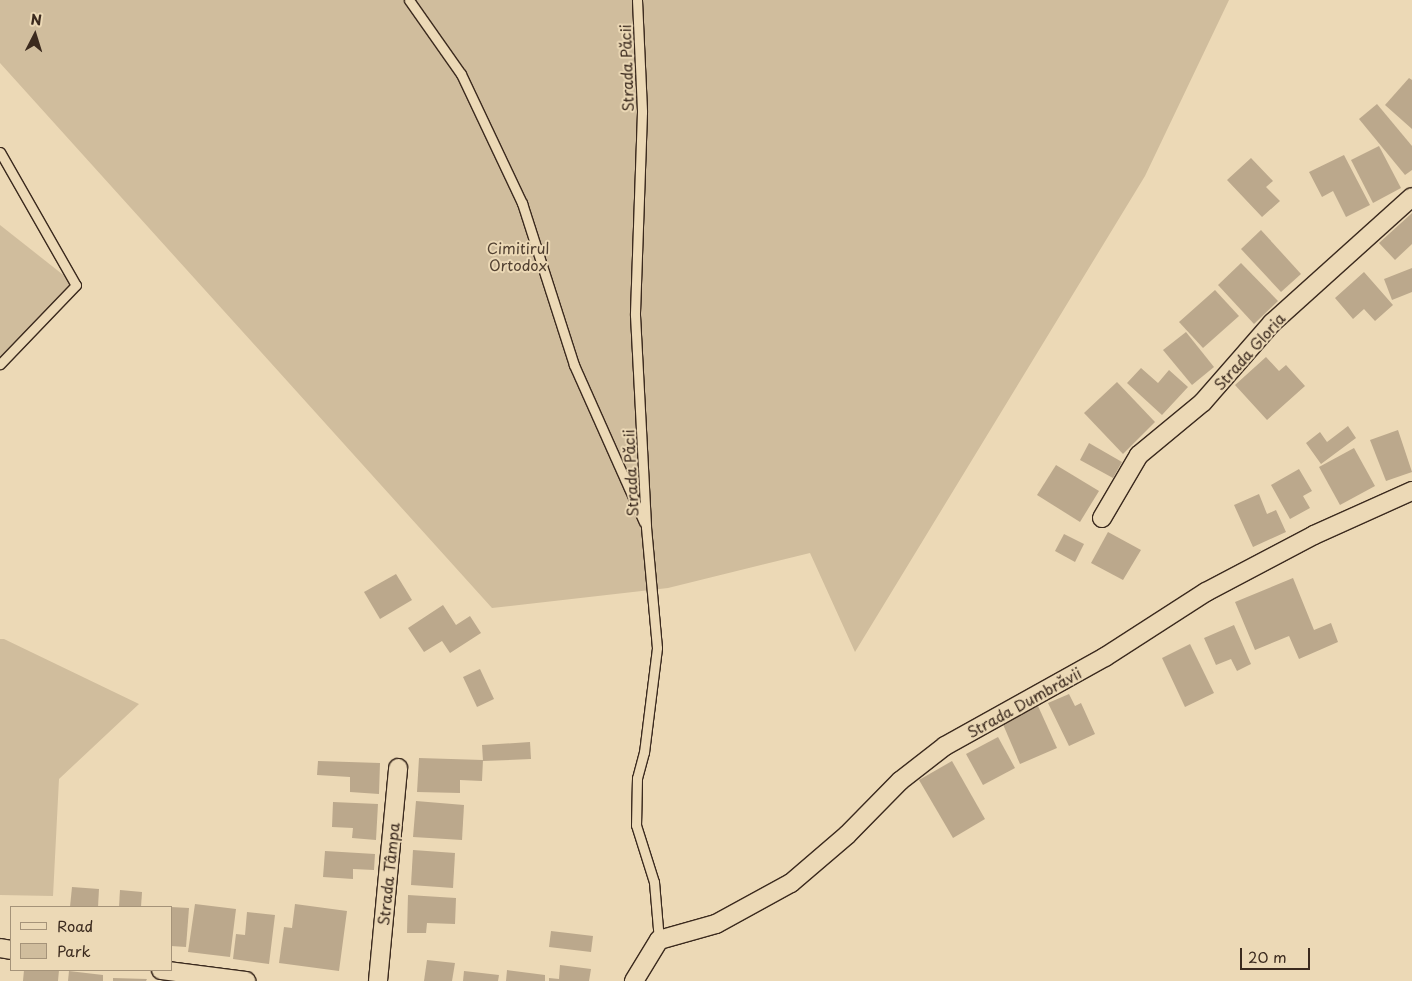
<!DOCTYPE html>
<meta charset="utf-8">
<style>
body{margin:0}
#map{position:relative;width:1412px;height:981px;overflow:hidden;background:#ecd9b6;font-family:"Playpen Sans",sans-serif}
div>[style]{position:absolute}
[style*='--x']{left:calc(var(--x)*1px);top:calc(var(--y)*1px);width:calc(var(--w)*1px);rotate:calc(var(--a)*1deg)}
.green>*{inset:0;background:#d0bd9d}
.building>*{inset:0;background:#bba88c}
.roads{filter:drop-shadow(1px 0 #3b2a1e) drop-shadow(-1px 0 #3b2a1e) drop-shadow(0 1px #3b2a1e) drop-shadow(0 -1px #3b2a1e)}
.service>*{height:9px;margin:-4.5px;padding:0 4.5px;transform-origin:4.5px;border-radius:4.5px;background:#ecd9b6}
.minor>*{height:18px;margin:-9px;padding:0 9px;transform-origin:9px;border-radius:9px;background:#ecd9b6}
span{translate:-50% -50%;white-space:nowrap;text-align:center;line-height:1.15;-webkit-text-stroke:4px #ecd9b6;paint-order:stroke}
.street-label{font-size:15px;color:#3b2a1e}
.park-label{font-size:15px;color:#514031}
.legend{position:absolute;left:10px;top:906px;width:162px;height:65px;box-sizing:border-box;background:#ecd9b6;border:1px solid #a59379;margin:0;padding:6px 9px;list-style:none;font-size:15px;color:#3b2a1e}
.legend li{display:flex;align-items:center;gap:10px;height:25px}
.legend b{width:25px;border:1px solid #a59379}
.north{position:absolute;left:10px;top:10px;width:50px;height:50px;-webkit-text-stroke:4px #ecd9b6;paint-order:stroke;rotate:5deg;font-size:14px;font-weight:700;line-height:20px;text-align:center;color:#3b2a1e}
.north::after{content:'';display:block;margin:auto;width:18px;height:22px;background:#3b2a1e;clip-path:polygon(50% 0,100% 100%,50% 72%,0 100%)}
.scale{position:absolute;left:1240px;top:948px;width:70px;height:22px;box-sizing:border-box;border:2px solid #3b2a1e;border-top:0;padding-left:6px;font-size:15px;line-height:18px;white-space:nowrap;color:#3b2a1e;-webkit-text-stroke:4px #ecd9b6;paint-order:stroke}
</style>
<div id="map">
<div class="green">
<i style="clip-path:polygon(0 0,1229px 0,1145px 176px,855px 652px,810px 553px,668px 588px,492px 608px,0 63px)"></i>
<i style="clip-path:polygon(0 225px,76px 285px,0 364px)"></i>
<i style="clip-path:polygon(0 639px,4px 639px,139px 704px,59px 779px,53px 896px,0 895px)"></i>
</div>
<div class="building">
<i style="clip-path:polygon(1409px 78px,1412px 80px,1412px 129px,1385px 105px)"></i>
<i style="clip-path:polygon(1377px 104px,1412px 146px,1412px 170px,1405px 175px,1359px 119px)"></i>
<i style="clip-path:polygon(1379px 146px,1401px 188px,1373px 203px,1351px 160px)"></i>
<i style="clip-path:polygon(1344px 155px,1370px 205px,1346px 217px,1333px 191px,1322px 197px,1309px 172px)"></i>
<i style="clip-path:polygon(1251px 158px,1273px 181px,1266px 187px,1280px 201px,1262px 217px,1227px 180px)"></i>
<i style="clip-path:polygon(1412px 213px,1412px 244px,1395px 260px,1379px 243px)"></i>
<i style="clip-path:polygon(1261px 230px,1301px 274px,1281px 292px,1241px 249px)"></i>
<i style="clip-path:polygon(1241px 263px,1278px 301px,1254px 324px,1218px 285px)"></i>
<i style="clip-path:polygon(1412px 268px,1412px 292px,1392px 300px,1384px 279px)"></i>
<i style="clip-path:polygon(1364px 272px,1393px 305px,1375px 321px,1364px 309px,1353px 319px,1335px 298px)"></i>
<i style="clip-path:polygon(1215px 290px,1239px 316px,1203px 348px,1179px 322px)"></i>
<i style="clip-path:polygon(1186px 332px,1214px 367px,1192px 385px,1163px 350px)"></i>
<i style="clip-path:polygon(1266px 357px,1279px 371px,1286px 365px,1305px 386px,1267px 420px,1235px 385px)"></i>
<i style="clip-path:polygon(1141px 368px,1158px 383px,1169px 370px,1188px 387px,1162px 415px,1127px 383px)"></i>
<i style="clip-path:polygon(1117px 382px,1155px 422px,1123px 454px,1084px 413px)"></i>
<i style="clip-path:polygon(1348px 426px,1356px 438px,1321px 464px,1306px 443px,1320px 432px,1327px 442px)"></i>
<i style="clip-path:polygon(1398px 430px,1412px 472px,1386px 481px,1370px 440px)"></i>
<i style="clip-path:polygon(1089px 443px,1122px 462px,1113px 478px,1080px 460px)"></i>
<i style="clip-path:polygon(1354px 448px,1375px 486px,1340px 505px,1319px 467px)"></i>
<i style="clip-path:polygon(1056px 465px,1099px 491px,1080px 522px,1037px 495px)"></i>
<i style="clip-path:polygon(1299px 469px,1312px 491px,1303px 496px,1310px 508px,1290px 519px,1271px 485px)"></i>
<i style="clip-path:polygon(1259px 494px,1267px 514px,1276px 510px,1286px 532px,1253px 547px,1234px 505px)"></i>
<i style="clip-path:polygon(1108px 532px,1141px 550px,1123px 580px,1091px 563px)"></i>
<i style="clip-path:polygon(1064px 534px,1084px 544px,1075px 562px,1055px 551px)"></i>
<i style="clip-path:polygon(396px 574px,412px 600px,380px 619px,364px 592px)"></i>
<i style="clip-path:polygon(1293px 578px,1314px 630px,1331px 623px,1338px 642px,1299px 659px,1289px 636px,1255px 650px,1235px 602px)"></i>
<i style="clip-path:polygon(443px 605px,456px 625px,470px 616px,481px 633px,450px 653px,442px 641px,424px 652px,408px 628px)"></i>
<i style="clip-path:polygon(1234px 625px,1251px 664px,1237px 671px,1231px 659px,1216px 665px,1204px 638px)"></i>
<i style="clip-path:polygon(1190px 644px,1214px 693px,1185px 707px,1162px 658px)"></i>
<i style="clip-path:polygon(480px 669px,494px 699px,477px 707px,463px 677px)"></i>
<i style="clip-path:polygon(1069px 694px,1075px 706px,1081px 703px,1095px 734px,1069px 746px,1048px 703px)"></i>
<i style="clip-path:polygon(1038px 706px,1057px 748px,1020px 764px,1002px 722px)"></i>
<i style="clip-path:polygon(998px 737px,1015px 768px,983px 785px,966px 754px)"></i>
<i style="clip-path:polygon(530px 742px,531px 759px,483px 761px,482px 745px)"></i>
<i style="clip-path:polygon(419px 758px,483px 760px,482px 781px,460px 780px,460px 793px,417px 792px)"></i>
<i style="clip-path:polygon(318px 761px,380px 763px,379px 794px,350px 792px,350px 777px,317px 775px)"></i>
<i style="clip-path:polygon(952px 761px,985px 819px,953px 838px,919px 780px)"></i>
<i style="clip-path:polygon(416px 801px,464px 805px,462px 840px,413px 837px)"></i>
<i style="clip-path:polygon(333px 802px,378px 804px,376px 840px,352px 838px,353px 828px,332px 827px)"></i>
<i style="clip-path:polygon(413px 850px,455px 853px,453px 888px,411px 885px)"></i>
<i style="clip-path:polygon(325px 851px,375px 854px,374px 870px,353px 869px,353px 879px,323px 877px)"></i>
<i style="clip-path:polygon(72px 887px,99px 889px,98px 907px,70px 907px)"></i>
<i style="clip-path:polygon(120px 890px,142px 892px,141px 907px,119px 907px)"></i>
<i style="clip-path:polygon(408px 895px,456px 898px,455px 924px,427px 923px,426px 933px,407px 933px)"></i>
<i style="clip-path:polygon(195px 904px,236px 909px,230px 957px,188px 952px)"></i>
<i style="clip-path:polygon(295px 904px,347px 911px,339px 971px,279px 963px,284px 927px,292px 928px)"></i>
<i style="clip-path:polygon(171px 907px,189px 908px,186px 947px,171px 946px)"></i>
<i style="clip-path:polygon(247px 912px,275px 915px,269px 964px,233px 959px,236px 934px,245px 935px)"></i>
<i style="clip-path:polygon(551px 931px,593px 936px,591px 952px,549px 947px)"></i>
<i style="clip-path:polygon(427px 960px,455px 963px,452px 981px,424px 981px)"></i>
<i style="clip-path:polygon(560px 965px,591px 969px,589px 981px,549px 981px,549px 978px,559px 979px)"></i>
<i style="clip-path:polygon(24px 970px,59px 970px,58px 981px,23px 981px)"></i>
<i style="clip-path:polygon(507px 970px,545px 975px,545px 981px,506px 981px)"></i>
<i style="clip-path:polygon(69px 971px,103px 975px,103px 981px,68px 981px)"></i>
<i style="clip-path:polygon(464px 971px,499px 975px,498px 981px,463px 981px)"></i>
<i style="clip-path:polygon(113px 978px,147px 979px,146px 981px,113px 981px)"></i>
</div>
<div class="roads">
<div class="service">
<i style="--x:409;--y:0;--w:90;--a:54.9"></i>
<i style="--x:461;--y:74;--w:143;--a:64.7"></i>
<i style="--x:522;--y:203;--w:170;--a:72.2"></i>
<i style="--x:574;--y:365;--w:172;--a:66"></i>
<i style="--x:637;--y:0;--w:112;--a:87.4"></i>
<i style="--x:642;--y:112;--w:203;--a:92"></i>
<i style="--x:635;--y:315;--w:212;--a:87"></i>
<i style="--x:646;--y:527;--w:121;--a:84.8"></i>
<i style="--x:657;--y:648;--w:105;--a:97.1"></i>
<i style="--x:644;--y:752;--w:27;--a:105"></i>
<i style="--x:637;--y:778;--w:47;--a:91.2"></i>
<i style="--x:636;--y:825;--w:60;--a:72.5"></i>
<i style="--x:654;--y:882;--w:58;--a:85.1"></i>
<i style="--x:0;--y:152;--w:153;--a:60.3"></i>
<i style="--x:76;--y:285;--w:110;--a:133.9"></i>
</div>
<div class="minor">
<i style="--x:1102;--y:518;--w:73;--a:-59.6"></i>
<i style="--x:1139;--y:455;--w:83;--a:-39.6"></i>
<i style="--x:1203;--y:402;--w:105;--a:-48.9"></i>
<i style="--x:1272;--y:323;--w:188;--a:-42"></i>
<i style="--x:0;--y:948;--w:11;--a:10"></i>
<i style="--x:161;--y:970;--w:86;--a:7.4"></i>
<i style="--x:378;--y:981;--w:214;--a:-84.6"></i>
<i style="--x:634;--y:981;--w:48;--a:-58.6"></i>
<i style="--x:659;--y:940;--w:59;--a:-15.7"></i>
<i style="--x:716;--y:924;--w:85;--a:-28.7"></i>
<i style="--x:791;--y:883;--w:74;--a:-40.6"></i>
<i style="--x:847;--y:835;--w:76;--a:-45.5"></i>
<i style="--x:900;--y:781;--w:57;--a:-37.9"></i>
<i style="--x:945;--y:746;--w:183;--a:-29.1"></i>
<i style="--x:1105;--y:657;--w:120;--a:-32.8"></i>
<i style="--x:1206;--y:592;--w:122;--a:-27.8"></i>
<i style="--x:1314;--y:535;--w:107;--a:-24.2"></i>
</div>
</div>
<div class="street-label">
<span style="left:626px;top:68px;rotate:-92deg">Strada Păcii</span>
<span style="left:1249px;top:351px;rotate:-48deg">Strada Gloria</span>
<span style="left:630px;top:473px;rotate:-93deg">Strada Păcii</span>
<span style="left:1024px;top:702px;rotate:-29deg">Strada Dumbrăvii</span>
<span style="left:388px;top:874px;rotate:-84deg">Strada Tâmpa</span>
</div>
<div class="park-label">
<span style="left:518px;top:256px">Cimitirul<br>Ortodox</span>
</div>
<ul class="legend">
<li><b style="height:6px;background:#ecd9b6"></b>Road</li>
<li><b style="height:14px;background:#d0bd9d"></b>Park</li>
</ul>
<div class="north">N</div>
<div class="scale">20 m</div>
</div>
